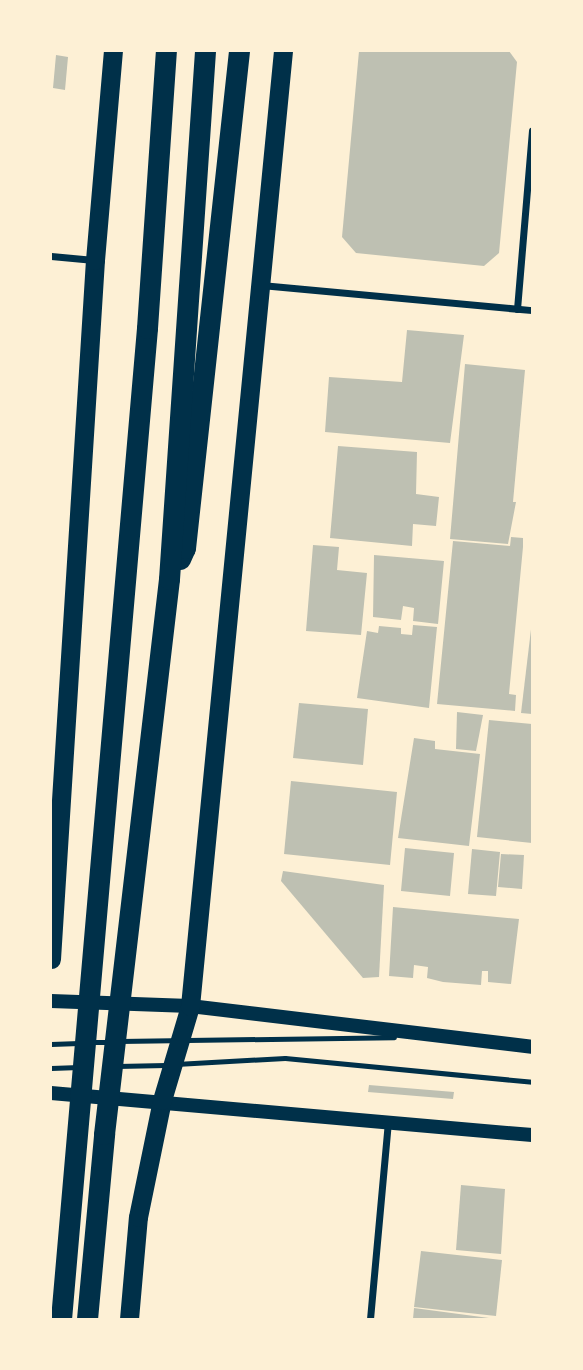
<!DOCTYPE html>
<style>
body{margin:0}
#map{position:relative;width:583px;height:1370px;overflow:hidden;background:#fdf0d5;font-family:Jost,sans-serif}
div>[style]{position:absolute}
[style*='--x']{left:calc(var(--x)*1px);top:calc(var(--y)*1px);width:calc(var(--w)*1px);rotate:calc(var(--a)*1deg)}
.building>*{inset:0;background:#bec0b2}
.service>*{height:5px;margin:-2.5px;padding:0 2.5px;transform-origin:2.5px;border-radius:2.5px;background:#003049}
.minor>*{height:7px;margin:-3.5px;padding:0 3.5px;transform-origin:3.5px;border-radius:3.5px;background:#003049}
.secondary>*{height:14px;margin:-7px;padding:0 7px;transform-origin:7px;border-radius:7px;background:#003049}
.trunk>*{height:19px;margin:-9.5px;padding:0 9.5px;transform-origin:9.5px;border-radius:9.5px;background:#003049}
.motorway>*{height:21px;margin:-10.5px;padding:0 10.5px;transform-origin:10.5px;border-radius:10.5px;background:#003049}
span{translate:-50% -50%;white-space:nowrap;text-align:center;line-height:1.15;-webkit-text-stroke:7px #fdf0d5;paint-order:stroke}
.frame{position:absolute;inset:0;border:52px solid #fdf0d5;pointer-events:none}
</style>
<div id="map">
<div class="building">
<i style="clip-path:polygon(359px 51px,509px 51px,517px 62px,499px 253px,484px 266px,356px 253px,342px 237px)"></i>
<i style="clip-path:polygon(56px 55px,68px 57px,65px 90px,53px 88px)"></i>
<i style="clip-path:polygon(407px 330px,464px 335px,450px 443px,325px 432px,329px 377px,402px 382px)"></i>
<i style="clip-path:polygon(465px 364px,525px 370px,513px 502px,516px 502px,508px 544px,450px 539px)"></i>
<i style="clip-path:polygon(338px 446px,417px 452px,416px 494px,439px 497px,436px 526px,413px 524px,412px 546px,330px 538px)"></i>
<i style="clip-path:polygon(511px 537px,523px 538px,523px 547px,509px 694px,516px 695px,515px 711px,437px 704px,453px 541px,510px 546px)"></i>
<i style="clip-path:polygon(313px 545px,339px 547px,337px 570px,367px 573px,361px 635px,306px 631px)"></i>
<i style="clip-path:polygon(374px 555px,444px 561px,438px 624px,413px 621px,414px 608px,403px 606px,401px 620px,373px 617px)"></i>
<i style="clip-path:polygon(532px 621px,532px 714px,521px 713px)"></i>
<i style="clip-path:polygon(413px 625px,437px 627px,429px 708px,357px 698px,367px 631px,378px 633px,379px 626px,401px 628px,401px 634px,412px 635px)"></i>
<i style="clip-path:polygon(299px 703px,368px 709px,363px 765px,293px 758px)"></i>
<i style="clip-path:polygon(457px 712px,483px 715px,476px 751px,456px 749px)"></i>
<i style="clip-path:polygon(489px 720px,532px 724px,532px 843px,477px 837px)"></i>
<i style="clip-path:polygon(414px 738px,435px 741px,435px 749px,480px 754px,469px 846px,398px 838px)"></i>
<i style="clip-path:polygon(291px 781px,397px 792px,390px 865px,284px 854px)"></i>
<i style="clip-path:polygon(405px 848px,454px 853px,450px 896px,401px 891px)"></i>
<i style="clip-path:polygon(472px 849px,500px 852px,496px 896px,468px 894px)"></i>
<i style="clip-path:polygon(501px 854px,524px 855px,522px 889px,498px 887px)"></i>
<i style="clip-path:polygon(283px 871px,384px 885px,379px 977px,363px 978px,281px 881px)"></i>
<i style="clip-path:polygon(393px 907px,519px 919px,511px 984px,488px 982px,488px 971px,482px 971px,481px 985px,443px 982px,427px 978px,428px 967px,414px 965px,413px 978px,389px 976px)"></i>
<i style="clip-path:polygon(369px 1085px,454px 1092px,453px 1099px,368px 1092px)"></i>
<i style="clip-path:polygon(461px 1185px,505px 1189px,501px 1254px,456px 1250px)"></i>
<i style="clip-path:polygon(421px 1251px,502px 1260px,496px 1316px,414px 1307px)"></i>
<i style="clip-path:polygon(414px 1308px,489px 1318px,489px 1319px,413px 1319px)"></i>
</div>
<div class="service">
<i style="--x:120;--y:1041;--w:274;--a:-0.8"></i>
<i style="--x:89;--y:1042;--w:22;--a:0"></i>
<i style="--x:51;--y:1044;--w:28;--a:-2"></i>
<i style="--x:176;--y:1064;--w:109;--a:-3.2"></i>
<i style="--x:285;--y:1058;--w:248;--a:5.5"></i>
<i style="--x:117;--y:1066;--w:49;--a:-1.2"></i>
<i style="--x:51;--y:1068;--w:28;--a:-2"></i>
</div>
<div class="minor">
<i style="--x:51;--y:256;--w:43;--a:5.3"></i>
<i style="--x:261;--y:285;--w:272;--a:5.3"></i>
<i style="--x:517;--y:309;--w:179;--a:-85.2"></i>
<i style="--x:370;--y:1319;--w:199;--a:-84.8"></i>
</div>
<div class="secondary">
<i style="--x:51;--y:1001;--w:139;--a:2.1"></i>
<i style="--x:190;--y:1006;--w:344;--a:6.8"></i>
<i style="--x:51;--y:1093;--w:483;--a:5"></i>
</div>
<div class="trunk">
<i style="--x:51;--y:959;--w:700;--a:-86.4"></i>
<i style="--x:95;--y:260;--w:210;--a:-85.1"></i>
<i style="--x:129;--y:1319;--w:102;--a:-85"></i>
<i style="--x:138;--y:1217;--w:119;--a:-78.4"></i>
<i style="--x:162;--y:1100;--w:98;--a:-73.4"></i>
<i style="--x:190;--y:1006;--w:960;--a:-84.44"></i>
</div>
<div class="motorway">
<i style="--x:180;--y:559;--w:12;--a:-66"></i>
<i style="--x:185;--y:548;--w:500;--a:-83.8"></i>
<i style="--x:61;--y:1319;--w:995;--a:-85.04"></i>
<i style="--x:147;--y:328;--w:278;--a:-86.1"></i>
<i style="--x:87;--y:1319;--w:186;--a:-84.7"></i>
<i style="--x:104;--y:1134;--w:559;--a:-83.32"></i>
<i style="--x:169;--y:579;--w:529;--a:-86.1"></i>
</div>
<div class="frame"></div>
</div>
